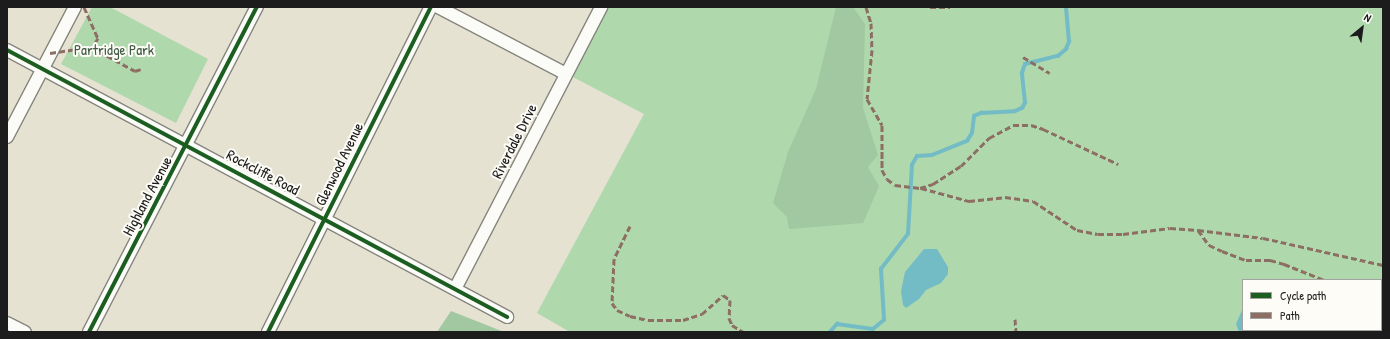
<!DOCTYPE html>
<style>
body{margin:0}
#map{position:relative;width:1390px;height:339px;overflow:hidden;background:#e5e2d2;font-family:"Patrick Hand",sans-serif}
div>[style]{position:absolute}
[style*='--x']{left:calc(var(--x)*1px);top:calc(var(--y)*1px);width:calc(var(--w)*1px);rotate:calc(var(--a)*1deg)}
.green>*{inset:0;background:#afd8ad}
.forest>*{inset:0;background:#a1c8a1}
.water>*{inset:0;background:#73bcc6}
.stream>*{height:3.5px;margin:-1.75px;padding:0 1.75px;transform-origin:1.75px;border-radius:1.75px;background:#73bcc6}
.roads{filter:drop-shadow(1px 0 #86857d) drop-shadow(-1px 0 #86857d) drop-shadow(0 1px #86857d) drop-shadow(0 -1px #86857d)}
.minor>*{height:12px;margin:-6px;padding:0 6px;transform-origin:6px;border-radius:6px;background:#fbfbf8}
.quiet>*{height:3px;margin-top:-1.5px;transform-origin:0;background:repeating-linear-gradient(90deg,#8d6e63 0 6px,transparent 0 9px)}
.cycleway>*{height:4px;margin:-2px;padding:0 2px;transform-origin:2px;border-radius:2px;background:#1b5e20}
span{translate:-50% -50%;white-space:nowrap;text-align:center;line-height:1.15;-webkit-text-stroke:4px #fdfcf7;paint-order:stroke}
.park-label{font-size:15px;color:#405b44}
.street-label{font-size:15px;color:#1c1c1c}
.frame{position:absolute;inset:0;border:8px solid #1c1c1c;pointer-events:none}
.legend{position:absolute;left:1242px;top:279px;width:140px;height:52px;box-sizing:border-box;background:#fdfcf7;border:1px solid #a3a29f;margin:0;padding:5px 7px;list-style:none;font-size:12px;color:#1c1c1c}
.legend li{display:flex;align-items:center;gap:8px;height:20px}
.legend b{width:20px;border:1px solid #a3a29f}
.north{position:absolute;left:1342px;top:8px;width:40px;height:40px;-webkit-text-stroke:3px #fdfcf7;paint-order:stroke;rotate:29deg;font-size:11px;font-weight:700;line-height:16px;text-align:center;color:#1c1c1c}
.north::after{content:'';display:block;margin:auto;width:14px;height:18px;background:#1c1c1c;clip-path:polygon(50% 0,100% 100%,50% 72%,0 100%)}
</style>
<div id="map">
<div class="green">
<i style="clip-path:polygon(92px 7px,110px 7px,208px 59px,176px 123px,61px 64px)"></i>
<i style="clip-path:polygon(evenodd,605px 7px,1383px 7px,1383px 332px,570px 332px,537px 313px,644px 114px,567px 74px,605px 7px,1243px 280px,1381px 280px,1381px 330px,1243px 330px,1243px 280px)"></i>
</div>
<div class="forest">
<i style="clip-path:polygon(836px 7px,853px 7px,865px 24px,863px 108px,878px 155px,868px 167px,879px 186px,863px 223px,789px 229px,787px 217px,773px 203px,788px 152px,816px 89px)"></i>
<i style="clip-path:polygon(451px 311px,504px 332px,437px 332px)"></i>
</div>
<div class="water">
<i style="clip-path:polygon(924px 249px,937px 249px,948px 267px,948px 274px,941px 283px,926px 290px,919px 299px,906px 308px,903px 305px,901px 291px,905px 272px)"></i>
<i style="clip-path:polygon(1243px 308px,1243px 330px,1333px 332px,1239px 332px,1236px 324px)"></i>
</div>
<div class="stream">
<i style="--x:830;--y:332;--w:11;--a:-49"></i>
<i style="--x:837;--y:324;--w:36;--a:8"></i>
<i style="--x:873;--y:329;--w:14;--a:-39"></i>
<i style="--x:884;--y:320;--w:51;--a:-93.4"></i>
<i style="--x:881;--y:269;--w:44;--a:-52.4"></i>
<i style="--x:908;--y:234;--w:69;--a:-86.7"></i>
<i style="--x:912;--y:165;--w:10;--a:-61"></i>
<i style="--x:917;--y:156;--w:15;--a:-4"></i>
<i style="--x:932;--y:155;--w:38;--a:-22"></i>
<i style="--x:967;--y:141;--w:9;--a:-58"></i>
<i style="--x:972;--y:133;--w:17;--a:-83"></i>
<i style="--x:974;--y:116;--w:8;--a:-23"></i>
<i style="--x:981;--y:113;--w:34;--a:-3"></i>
<i style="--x:1015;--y:111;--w:8;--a:-23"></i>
<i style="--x:1022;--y:108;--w:6;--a:-59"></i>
<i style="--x:1025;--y:103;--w:30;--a:-96"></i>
<i style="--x:1022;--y:73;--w:9;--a:-72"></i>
<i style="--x:1025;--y:64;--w:34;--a:-14"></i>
<i style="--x:1058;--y:56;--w:11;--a:-41"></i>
<i style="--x:1066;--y:49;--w:8;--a:-67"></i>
<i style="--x:1069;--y:42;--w:35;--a:-95"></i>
</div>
<div class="roads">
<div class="minor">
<i style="--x:438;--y:7;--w:144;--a:27.6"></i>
<i style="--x:7;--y:50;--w:567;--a:28.1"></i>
<i style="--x:7;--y:137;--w:147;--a:-62.4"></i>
<i style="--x:455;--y:289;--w:318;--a:-62.6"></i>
<i style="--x:7;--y:323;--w:20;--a:27"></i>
<i style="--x:89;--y:332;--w:366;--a:-62.7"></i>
<i style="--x:268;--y:332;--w:364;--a:-63.4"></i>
</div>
</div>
<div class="quiet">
<i style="--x:84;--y:7;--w:34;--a:66"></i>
<i style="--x:98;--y:38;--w:12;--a:121"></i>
<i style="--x:866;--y:7;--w:17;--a:73"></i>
<i style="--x:871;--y:23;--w:27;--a:88"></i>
<i style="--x:872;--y:50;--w:49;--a:95.8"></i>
<i style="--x:867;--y:99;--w:30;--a:60"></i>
<i style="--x:882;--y:125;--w:45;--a:90"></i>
<i style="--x:882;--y:170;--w:10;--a:61"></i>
<i style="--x:887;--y:179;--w:10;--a:37"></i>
<i style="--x:895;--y:185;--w:25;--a:7"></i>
<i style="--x:920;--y:188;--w:14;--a:-17"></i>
<i style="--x:933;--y:184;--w:33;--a:-33"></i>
<i style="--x:961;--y:166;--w:40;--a:-45"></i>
<i style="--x:989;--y:138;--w:27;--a:-28"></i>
<i style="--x:1013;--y:125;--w:18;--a:0"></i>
<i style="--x:1031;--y:125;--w:13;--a:18"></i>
<i style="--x:1043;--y:129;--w:83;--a:25"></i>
<i style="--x:930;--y:7;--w:20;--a:0"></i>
<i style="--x:50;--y:53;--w:41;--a:-8.3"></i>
<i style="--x:91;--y:47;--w:50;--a:28.6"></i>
<i style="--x:135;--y:71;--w:6;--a:-18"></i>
<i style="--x:1023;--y:57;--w:31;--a:31"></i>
<i style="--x:921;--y:188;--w:50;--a:15.2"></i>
<i style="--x:969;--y:201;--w:36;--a:-6"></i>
<i style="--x:1005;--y:197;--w:28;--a:8"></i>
<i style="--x:1033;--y:201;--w:53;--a:33.4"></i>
<i style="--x:1077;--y:230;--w:21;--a:11"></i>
<i style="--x:1098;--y:234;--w:25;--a:0"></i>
<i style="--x:1123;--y:234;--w:47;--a:-7.3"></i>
<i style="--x:1170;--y:228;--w:28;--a:4"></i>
<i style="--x:1198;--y:230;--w:65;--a:7"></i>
<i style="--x:1263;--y:238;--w:123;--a:12.7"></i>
<i style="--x:630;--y:226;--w:37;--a:116"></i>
<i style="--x:614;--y:259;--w:44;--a:92.6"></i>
<i style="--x:612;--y:303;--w:9;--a:54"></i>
<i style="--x:617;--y:310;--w:14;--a:25"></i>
<i style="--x:630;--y:316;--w:18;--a:13"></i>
<i style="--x:648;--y:320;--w:35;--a:0"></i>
<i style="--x:683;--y:320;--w:20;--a:-18"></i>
<i style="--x:702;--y:314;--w:28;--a:-42"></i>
<i style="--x:723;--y:295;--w:9;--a:36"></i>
<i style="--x:730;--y:300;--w:18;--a:93"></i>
<i style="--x:729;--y:318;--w:8;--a:67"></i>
<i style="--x:732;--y:325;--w:13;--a:32"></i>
<i style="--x:1198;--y:230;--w:19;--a:54"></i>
<i style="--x:1209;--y:245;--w:14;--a:25"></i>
<i style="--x:1222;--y:251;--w:26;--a:21"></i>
<i style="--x:1246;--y:260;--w:24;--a:0"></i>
<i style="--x:1270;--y:260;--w:15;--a:16"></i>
<i style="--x:1284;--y:264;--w:43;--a:21.8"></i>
<i style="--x:1381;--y:286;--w:2;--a:-27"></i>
<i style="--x:1015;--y:319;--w:13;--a:86"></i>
</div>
<div class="cycleway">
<i style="--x:7;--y:50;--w:567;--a:28.1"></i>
<i style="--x:89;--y:332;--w:366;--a:-62.7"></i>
<i style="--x:268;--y:332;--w:364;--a:-63.4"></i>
</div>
<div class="park-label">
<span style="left:114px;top:50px">Partridge Park</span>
</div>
<div class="street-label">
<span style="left:514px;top:141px;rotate:-63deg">Riverdale Drive</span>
<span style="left:339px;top:164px;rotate:-64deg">Glenwood Avenue</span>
<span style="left:263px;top:172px;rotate:28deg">Rockcliffe Road</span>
<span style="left:147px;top:196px;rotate:-62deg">Highland Avenue</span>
</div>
<div class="frame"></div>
<ul class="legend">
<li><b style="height:5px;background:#1b5e20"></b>Cycle path</li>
<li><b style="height:5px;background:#8d6e63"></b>Path</li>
</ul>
<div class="north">N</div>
</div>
